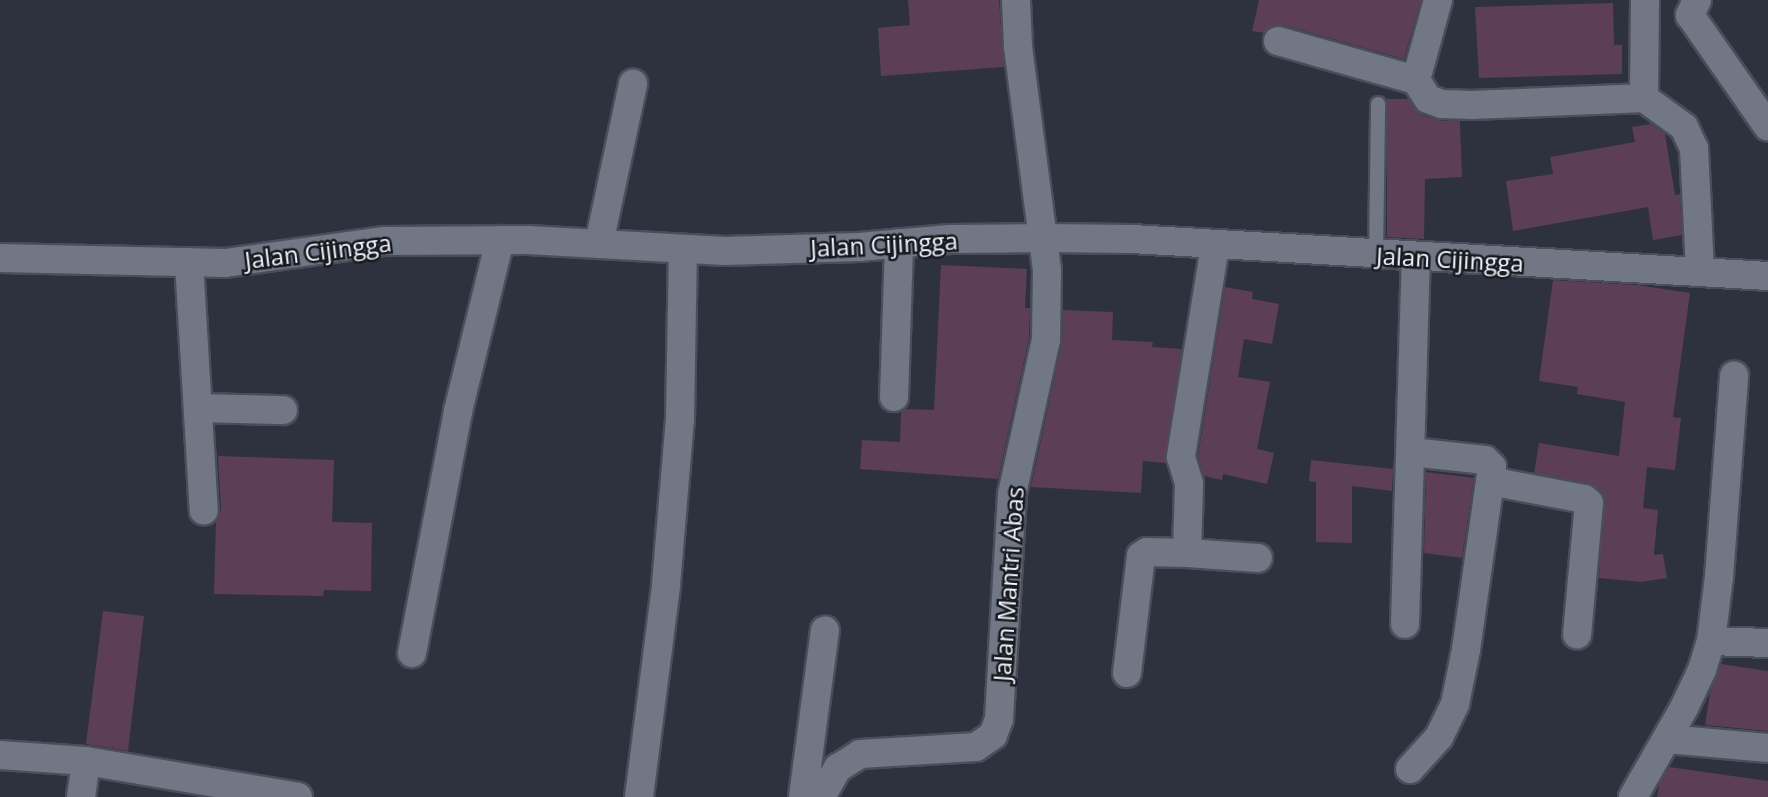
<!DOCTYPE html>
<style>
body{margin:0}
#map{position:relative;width:1768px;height:797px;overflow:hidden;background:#2e323f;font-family:"Open Sans",sans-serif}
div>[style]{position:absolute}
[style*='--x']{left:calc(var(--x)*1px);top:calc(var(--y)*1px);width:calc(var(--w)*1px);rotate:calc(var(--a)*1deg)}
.building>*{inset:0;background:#5c3e57}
.roads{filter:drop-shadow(2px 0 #4a4e59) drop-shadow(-2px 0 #4a4e59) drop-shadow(0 2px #4a4e59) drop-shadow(0 -2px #4a4e59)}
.lane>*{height:14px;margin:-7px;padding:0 7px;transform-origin:7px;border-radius:7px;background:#727786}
.street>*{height:28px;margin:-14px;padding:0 14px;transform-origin:14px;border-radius:14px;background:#727786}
span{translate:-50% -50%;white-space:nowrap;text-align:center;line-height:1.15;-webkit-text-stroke:5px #181a20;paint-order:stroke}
.street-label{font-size:24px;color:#f0f3fc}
</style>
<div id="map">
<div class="building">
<i style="clip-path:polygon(908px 0,999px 0,1004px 67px,881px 76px,878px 28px,910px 25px)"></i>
<i style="clip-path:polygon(1259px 0,1421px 0,1404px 59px,1283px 25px,1273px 25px,1264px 33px,1252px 31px)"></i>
<i style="clip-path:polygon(1613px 3px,1614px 45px,1622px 45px,1622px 74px,1479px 78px,1475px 7px)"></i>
<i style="clip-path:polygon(1387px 99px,1409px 99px,1422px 115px,1441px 121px,1460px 121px,1462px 177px,1425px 179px,1424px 239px,1387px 237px)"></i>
<i style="clip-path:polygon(1651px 124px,1665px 134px,1675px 195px,1680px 194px,1682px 235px,1653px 240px,1648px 207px,1513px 231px,1506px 181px,1553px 174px,1550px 157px,1635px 142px,1632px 127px)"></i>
<i style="clip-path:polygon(941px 265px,1027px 269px,1025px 308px,1030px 308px,1029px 338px,998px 479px,860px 469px,862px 440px,900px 442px,901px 412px,905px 409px,934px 410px)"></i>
<i style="clip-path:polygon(1553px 280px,1637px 285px,1690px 293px,1673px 417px,1681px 418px,1675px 470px,1647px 467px,1643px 508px,1658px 510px,1654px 555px,1663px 554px,1667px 578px,1641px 582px,1599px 578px,1604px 496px,1588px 483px,1534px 473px,1539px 443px,1619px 456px,1625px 402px,1577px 394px,1578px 387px,1539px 381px)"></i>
<i style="clip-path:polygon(1225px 287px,1253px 292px,1252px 299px,1279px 304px,1272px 344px,1244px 339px,1238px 377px,1270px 382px,1257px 449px,1274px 453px,1267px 484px,1223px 474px,1222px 480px,1204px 476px,1198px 456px)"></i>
<i style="clip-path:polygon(1063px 310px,1113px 312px,1112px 340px,1153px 342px,1152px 347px,1182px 349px,1165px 463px,1143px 461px,1141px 493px,1031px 487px,1062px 343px)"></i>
<i style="clip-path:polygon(218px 456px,334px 460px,332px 522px,372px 523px,371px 591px,324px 590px,323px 596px,214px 594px,216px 522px,221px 510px)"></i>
<i style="clip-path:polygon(1311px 460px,1393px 469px,1392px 491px,1352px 486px,1352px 543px,1316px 542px,1316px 482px,1309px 481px)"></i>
<i style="clip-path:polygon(1426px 472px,1474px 478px,1462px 558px,1424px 553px)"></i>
<i style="clip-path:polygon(103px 611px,144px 616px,128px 751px,86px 744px)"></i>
<i style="clip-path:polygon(1721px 664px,1768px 671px,1768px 731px,1705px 725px,1710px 693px)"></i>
<i style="clip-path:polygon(1669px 767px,1768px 781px,1768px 797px,1657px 797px,1659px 785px)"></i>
</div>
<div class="roads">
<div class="lane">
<i style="--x:1376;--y:255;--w:151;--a:-89.2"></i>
</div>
<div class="street">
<i style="--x:1438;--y:0;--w:83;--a:105.4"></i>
<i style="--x:1416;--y:80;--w:22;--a:58"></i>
<i style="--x:1428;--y:99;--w:15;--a:20"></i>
<i style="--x:1442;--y:104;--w:31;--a:2"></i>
<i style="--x:1473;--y:105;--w:171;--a:-2.3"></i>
<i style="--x:1645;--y:0;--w:98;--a:90.6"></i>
<i style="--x:1644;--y:98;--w:49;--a:35.9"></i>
<i style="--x:1684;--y:127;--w:23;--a:65"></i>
<i style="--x:1694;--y:148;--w:124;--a:87.2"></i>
<i style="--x:1697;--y:0;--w:17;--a:115"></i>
<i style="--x:1690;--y:15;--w:136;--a:55.1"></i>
<i style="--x:1278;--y:41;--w:143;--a:15.8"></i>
<i style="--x:599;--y:244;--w:164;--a:-78"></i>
<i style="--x:1215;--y:246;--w:214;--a:99.2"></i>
<i style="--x:1181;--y:457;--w:28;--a:73"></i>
<i style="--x:1189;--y:484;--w:69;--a:91.7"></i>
<i style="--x:1187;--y:553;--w:71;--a:4"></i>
<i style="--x:0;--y:258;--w:225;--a:1.3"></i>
<i style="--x:225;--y:263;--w:161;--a:-7.9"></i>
<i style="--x:384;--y:241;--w:144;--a:-0.4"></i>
<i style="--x:528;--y:240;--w:197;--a:3.2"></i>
<i style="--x:725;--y:251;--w:134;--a:-1.7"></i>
<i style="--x:859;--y:247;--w:91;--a:-5"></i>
<i style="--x:950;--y:239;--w:96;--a:-0.6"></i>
<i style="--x:1046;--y:238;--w:86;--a:0.7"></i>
<i style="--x:1132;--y:239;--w:637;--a:3.33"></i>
<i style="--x:189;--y:262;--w:249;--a:86.6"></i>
<i style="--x:894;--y:397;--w:154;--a:-88.1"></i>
<i style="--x:199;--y:405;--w:6;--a:31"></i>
<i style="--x:204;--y:408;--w:79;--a:1.5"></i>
<i style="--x:1490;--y:481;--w:96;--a:10.8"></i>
<i style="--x:1584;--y:499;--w:6;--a:39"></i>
<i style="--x:1589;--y:503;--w:132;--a:95.2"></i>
<i style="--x:1405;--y:624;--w:367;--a:-88.3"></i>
<i style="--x:1711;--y:641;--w:57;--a:2"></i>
<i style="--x:412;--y:653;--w:246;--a:-79.2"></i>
<i style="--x:458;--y:411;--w:176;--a:-76.2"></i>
<i style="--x:1127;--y:673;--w:118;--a:-83.2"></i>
<i style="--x:1141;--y:556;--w:7;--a:-34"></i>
<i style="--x:1147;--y:552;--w:40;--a:1.4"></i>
<i style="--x:1667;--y:739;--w:101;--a:5.1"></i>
<i style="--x:0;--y:755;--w:86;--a:4"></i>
<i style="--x:86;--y:761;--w:215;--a:9.6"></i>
<i style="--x:1410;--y:769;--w:43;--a:-47.8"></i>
<i style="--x:1439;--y:737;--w:37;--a:-64"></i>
<i style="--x:1455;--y:704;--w:55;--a:-78.5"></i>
<i style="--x:1466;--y:650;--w:185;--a:-81.9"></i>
<i style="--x:1492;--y:467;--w:10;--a:-135"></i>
<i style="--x:1485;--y:460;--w:74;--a:-173.8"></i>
<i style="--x:81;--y:797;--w:36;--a:-82"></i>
<i style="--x:639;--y:797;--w:214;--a:-82.7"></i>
<i style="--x:666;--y:585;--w:167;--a:-85.2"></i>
<i style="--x:680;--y:419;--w:170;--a:-89"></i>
<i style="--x:803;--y:797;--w:168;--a:-82.5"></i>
<i style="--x:821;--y:797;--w:34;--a:-60"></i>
<i style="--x:838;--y:768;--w:26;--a:-32"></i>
<i style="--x:860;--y:754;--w:116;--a:-3.5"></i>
<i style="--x:976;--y:747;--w:21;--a:-35"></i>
<i style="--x:993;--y:735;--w:17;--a:-69"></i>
<i style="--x:999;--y:719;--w:225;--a:-86.7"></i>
<i style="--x:1012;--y:494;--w:158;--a:-77.6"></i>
<i style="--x:1046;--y:340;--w:70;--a:-89.2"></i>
<i style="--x:1047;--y:270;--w:226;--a:-97.4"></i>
<i style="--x:1018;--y:46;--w:46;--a:-92.5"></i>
<i style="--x:1633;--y:797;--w:103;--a:-60.2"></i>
<i style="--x:1684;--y:708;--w:42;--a:-64.7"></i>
<i style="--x:1702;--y:670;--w:30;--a:-73"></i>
<i style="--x:1711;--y:641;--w:64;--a:-82.9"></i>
<i style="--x:1719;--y:577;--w:202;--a:-85.7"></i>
</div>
</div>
<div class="street-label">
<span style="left:884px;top:244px;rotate:-3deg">Jalan Cijingga</span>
<span style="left:318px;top:251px;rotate:-7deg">Jalan Cijingga</span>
<span style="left:1450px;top:259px;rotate:3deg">Jalan Cijingga</span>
<span style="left:1008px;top:584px;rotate:-86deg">Jalan Mantri Abas</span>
</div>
</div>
